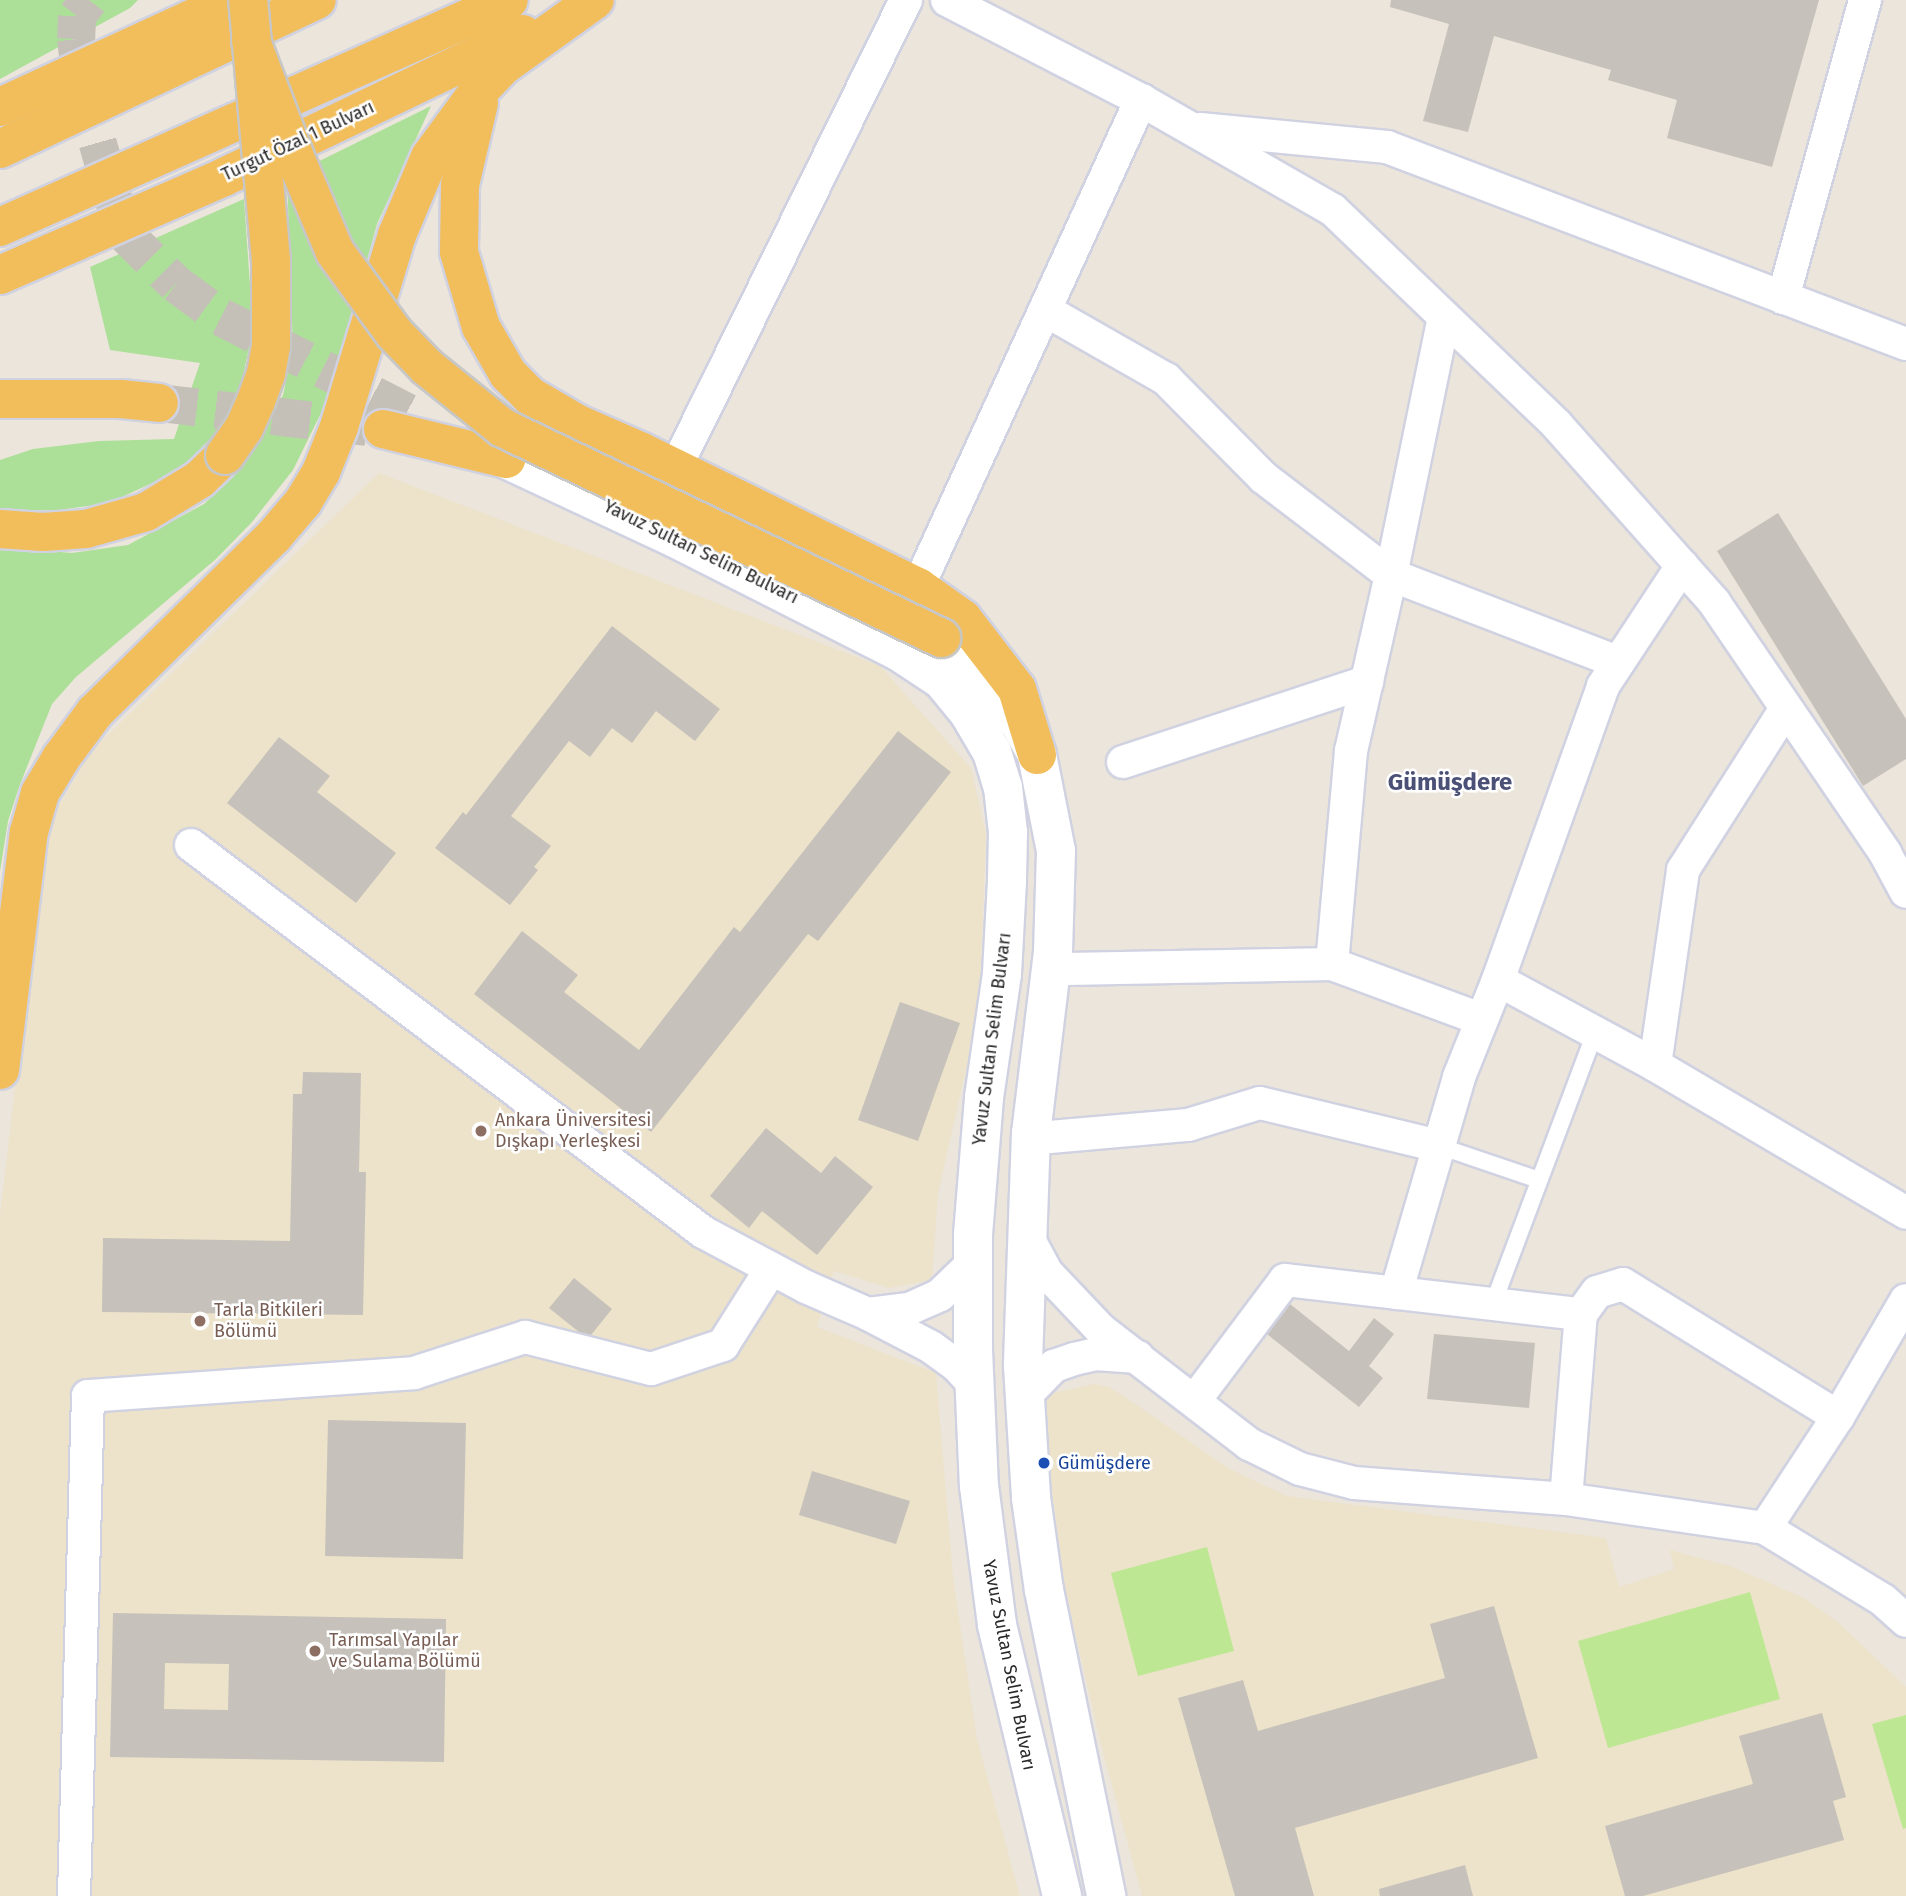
<!DOCTYPE html>
<meta charset="utf-8">
<style>
body{margin:0}
#map{position:relative;width:1906px;height:1896px;overflow:hidden;background:#ebe5db;font-family:"Fira Sans",sans-serif}
div>[style]{position:absolute}
[style*='--x']{left:calc(var(--x)*1px);top:calc(var(--y)*1px);width:calc(var(--w)*1px);rotate:calc(var(--a)*1deg)}
.education>*{inset:0;background:#ece3ca}
.green>*{inset:0;background:#ace098}
.pitch>*{inset:0;background:#bee794}
.building>*{inset:0;background:#c6c1ba}
.trunk-tunnel>*{height:38px;margin-top:-19px;transform-origin:0;background:repeating-linear-gradient(90deg,#c4bfb7 0 38px,transparent 0 57px)}
.roads{filter:drop-shadow(2px 0 #d0d2e1) drop-shadow(-2px 0 #d0d2e1) drop-shadow(0 2px #d0d2e1) drop-shadow(0 -2px #d0d2e1)}
.service>*{height:16px;margin:-8px;padding:0 8px;transform-origin:8px;border-radius:8px;background:#fff}
.minor>*{height:32px;margin:-16px;padding:0 16px;transform-origin:16px;border-radius:16px;background:#fff}
.secondary>*{height:38px;margin:-19px;padding:0 19px;transform-origin:19px;border-radius:19px;background:#fff}
.trunk>*{height:38px;margin:-19px;padding:0 19px;transform-origin:19px;border-radius:19px;background:#f2be5c}
.bridges{filter:drop-shadow(2px 0 #c7c7c7) drop-shadow(-2px 0 #c7c7c7) drop-shadow(0 2px #c7c7c7) drop-shadow(0 -2px #c7c7c7)}
.trunk-bridge>*{height:38px;margin:-19px;padding:0 19px;transform-origin:19px;border-radius:19px;background:#f2be5c}
.dots>*{width:19px;height:19px;translate:-50% -50%;box-sizing:border-box;border:4px solid #fff;border-radius:50%}
span{translate:-50% -50%;white-space:nowrap;text-align:center;line-height:1.15;-webkit-text-stroke:5px #fff;paint-order:stroke}
.street-label{font-size:18px;color:#292929}
.education-label{font-size:18px;color:#785e54}
.left{translate:0 -50%;text-align:left}
.transit-label{font-size:18px;color:#164399}
.district-label{font-size:24px;color:#4b5077;font-weight:700}
</style>
<div id="map">
<div class="education">
<i style="clip-path:polygon(379px 473px,880px 666px,971px 768px,986px 834px,979px 1011px,938px 1194px,932px 1280px,889px 1288px,834px 1271px,817px 1327px,936px 1373px,953px 1577px,977px 1739px,1020px 1896px,0 1896px,0 1215px,45px 830px,91px 751px)"></i>
<i style="clip-path:polygon(1094px 1384px,1109px 1387px,1128px 1399px,1228px 1468px,1287px 1496px,1606px 1538px,1619px 1587px,1674px 1569px,1670px 1550px,1733px 1567px,1804px 1598px,1839px 1623px,1906px 1687px,1906px 1896px,1142px 1896px,1101px 1745px,1064px 1584px,1050px 1473px,1045px 1395px)"></i>
</div>
<div class="green">
<i style="clip-path:polygon(0 0,138px 0,130px 8px,0 79px)"></i>
<i style="clip-path:polygon(431px 106px,377px 224px,336px 371px,322px 411px,293px 470px,252px 522px,216px 559px,76px 677px,52px 704px,19px 787px,8px 821px,0 871px,0 547px,72px 553px,128px 545px,204px 504px,232px 478px,251px 454px,283px 395px,293px 348px,287px 177px)"></i>
<i style="clip-path:polygon(244px 199px,253px 329px,240px 390px,227px 418px,199px 452px,176px 472px,109px 503px,59px 510px,0 511px,0 460px,33px 449px,99px 441px,174px 439px,200px 363px,110px 350px,90px 267px)"></i>
</div>
<div class="pitch">
<i style="clip-path:polygon(1207px 1547px,1234px 1651px,1138px 1676px,1111px 1573px)"></i>
<i style="clip-path:polygon(1750px 1592px,1780px 1699px,1608px 1748px,1578px 1641px)"></i>
<i style="clip-path:polygon(1906px 1715px,1906px 1828px,1903px 1829px,1872px 1724px)"></i>
</div>
<div class="building">
<i style="clip-path:polygon(1391px 0,1819px 0,1772px 167px,1667px 138px,1677px 100px,1608px 80px,1611px 70px,1494px 36px,1468px 132px,1423px 121px,1449px 24px,1390px 7px)"></i>
<i style="clip-path:polygon(1778px 513px,1906px 719px,1906px 759px,1863px 786px,1717px 551px)"></i>
<i style="clip-path:polygon(612px 626px,720px 709px,695px 741px,656px 711px,632px 743px,612px 728px,590px 757px,569px 741px,511px 816px,551px 846px,534px 867px,538px 870px,510px 905px,435px 848px,463px 812px,466px 815px)"></i>
<i style="clip-path:polygon(898px 731px,951px 772px,818px 941px,808px 934px,651px 1132px,474px 994px,522px 931px,578px 975px,564px 992px,639px 1050px,734px 927px,740px 932px)"></i>
<i style="clip-path:polygon(279px 737px,330px 776px,317px 792px,396px 853px,356px 903px,227px 803px)"></i>
<i style="clip-path:polygon(900px 1002px,960px 1023px,918px 1141px,858px 1120px)"></i>
<i style="clip-path:polygon(303px 1072px,361px 1073px,359px 1172px,366px 1172px,363px 1315px,102px 1312px,103px 1238px,290px 1241px,293px 1094px,302px 1094px)"></i>
<i style="clip-path:polygon(766px 1128px,821px 1173px,835px 1156px,873px 1187px,817px 1255px,762px 1211px,749px 1228px,710px 1196px)"></i>
<i style="clip-path:polygon(574px 1278px,612px 1309px,591px 1335px,579px 1332px,549px 1308px)"></i>
<i style="clip-path:polygon(1290px 1304px,1349px 1351px,1374px 1318px,1394px 1334px,1369px 1366px,1383px 1378px,1359px 1407px,1267px 1334px)"></i>
<i style="clip-path:polygon(1434px 1334px,1535px 1343px,1529px 1408px,1427px 1399px)"></i>
<i style="clip-path:polygon(328px 1420px,466px 1423px,463px 1559px,325px 1556px)"></i>
<i style="clip-path:polygon(812px 1471px,910px 1501px,896px 1544px,799px 1515px)"></i>
<i style="clip-path:polygon(1494px 1606px,1538px 1758px,1295px 1828px,1314px 1896px,1235px 1896px,1178px 1698px,1243px 1680px,1258px 1731px,1445px 1678px,1430px 1624px)"></i>
<i style="clip-path:polygon(evenodd,113px 1613px,446px 1619px,444px 1762px,110px 1757px,113px 1613px,165px 1663px,229px 1664px,228px 1710px,164px 1709px,165px 1663px)"></i>
<i style="clip-path:polygon(1822px 1713px,1846px 1797px,1833px 1801px,1844px 1840px,1643px 1896px,1625px 1896px,1605px 1826px,1753px 1784px,1739px 1736px)"></i>
<i style="clip-path:polygon(1465px 1865px,1473px 1896px,1380px 1896px,1379px 1889px)"></i>
</div>
<div class="trunk-tunnel">
<i style="--x:89;--y:0;--w:20;--a:127"></i>
<i style="--x:77;--y:16;--w:23;--a:92"></i>
<i style="--x:76;--y:39;--w:49;--a:83"></i>
<i style="--x:82;--y:88;--w:150;--a:74.1"></i>
<i style="--x:123;--y:232;--w:74;--a:44.5"></i>
<i style="--x:176;--y:284;--w:56;--a:36.3"></i>
<i style="--x:221;--y:317;--w:211;--a:27.1"></i>
<i style="--x:159;--y:403;--w:226;--a:6.6"></i>
</div>
<div class="roads">
<div class="service">
<i style="--x:1439;--y:1146;--w:106;--a:18.8"></i>
<i style="--x:1493;--y:1304;--w:290;--a:-69.4"></i>
</div>
<div class="minor">
<i style="--x:947;--y:0;--w:218;--a:27.3"></i>
<i style="--x:1141;--y:100;--w:221;--a:29.8"></i>
<i style="--x:1333;--y:210;--w:310;--a:43.8"></i>
<i style="--x:1557;--y:425;--w:237;--a:48.4"></i>
<i style="--x:1714;--y:602;--w:304;--a:55.7"></i>
<i style="--x:1885;--y:853;--w:44;--a:61.7"></i>
<i style="--x:1200;--y:129;--w:188;--a:5.5"></i>
<i style="--x:1387;--y:147;--w:555;--a:20.79"></i>
<i style="--x:1783;--y:298;--w:309;--a:-74.6"></i>
<i style="--x:1045;--y:310;--w:139;--a:29.7"></i>
<i style="--x:1166;--y:379;--w:139;--a:45.3"></i>
<i style="--x:1264;--y:478;--w:160;--a:37.4"></i>
<i style="--x:1391;--y:575;--w:243;--a:21"></i>
<i style="--x:675;--y:469;--w:523;--a:-63.78"></i>
<i style="--x:918;--y:587;--w:536;--a:-65.4"></i>
<i style="--x:1123;--y:762;--w:257;--a:-18.2"></i>
<i style="--x:191;--y:845;--w:642;--a:37.08"></i>
<i style="--x:703;--y:1232;--w:117;--a:28.1"></i>
<i style="--x:806;--y:1287;--w:68;--a:23.5"></i>
<i style="--x:868;--y:1314;--w:71;--a:27.6"></i>
<i style="--x:931;--y:1347;--w:32;--a:36"></i>
<i style="--x:957;--y:1366;--w:26;--a:47"></i>
<i style="--x:1332;--y:964;--w:214;--a:-84.9"></i>
<i style="--x:1351;--y:751;--w:180;--a:-77.2"></i>
<i style="--x:1391;--y:575;--w:263;--a:-78.4"></i>
<i style="--x:1069;--y:969;--w:263;--a:-1.1"></i>
<i style="--x:1332;--y:964;--w:159;--a:20.3"></i>
<i style="--x:1498;--y:980;--w:179;--a:28.4"></i>
<i style="--x:1655;--y:1065;--w:291;--a:30.5"></i>
<i style="--x:1655;--y:1065;--w:197;--a:-81.8"></i>
<i style="--x:1683;--y:870;--w:190;--a:-57.5"></i>
<i style="--x:1050;--y:1137;--w:139;--a:-5"></i>
<i style="--x:1188;--y:1125;--w:75;--a:-17"></i>
<i style="--x:1260;--y:1103;--w:184;--a:13.5"></i>
<i style="--x:1026;--y:1234;--w:44;--a:61.7"></i>
<i style="--x:1047;--y:1273;--w:79;--a:46.5"></i>
<i style="--x:1101;--y:1330;--w:187;--a:37.6"></i>
<i style="--x:1249;--y:1444;--w:57;--a:26.1"></i>
<i style="--x:1300;--y:1469;--w:56;--a:14.5"></i>
<i style="--x:1354;--y:1483;--w:213;--a:4.3"></i>
<i style="--x:1566;--y:1499;--w:201;--a:8.3"></i>
<i style="--x:1765;--y:1528;--w:138;--a:31.4"></i>
<i style="--x:1883;--y:1600;--w:31;--a:42"></i>
<i style="--x:1396;--y:1293;--w:225;--a:-73.7"></i>
<i style="--x:1459;--y:1077;--w:105;--a:-68.1"></i>
<i style="--x:1498;--y:980;--w:312;--a:-70.3"></i>
<i style="--x:1603;--y:686;--w:144;--a:-56.6"></i>
<i style="--x:868;--y:1314;--w:41;--a:-7"></i>
<i style="--x:909;--y:1309;--w:34;--a:-24"></i>
<i style="--x:940;--y:1295;--w:46;--a:-44.1"></i>
<i style="--x:1025;--y:1396;--w:42;--a:-46"></i>
<i style="--x:1054;--y:1366;--w:21;--a:-19"></i>
<i style="--x:1074;--y:1359;--w:22;--a:-13"></i>
<i style="--x:1095;--y:1354;--w:43;--a:4"></i>
<i style="--x:1195;--y:1400;--w:150;--a:-53.1"></i>
<i style="--x:1285;--y:1280;--w:298;--a:6.6"></i>
<i style="--x:1566;--y:1499;--w:186;--a:-85.4"></i>
<i style="--x:1581;--y:1314;--w:27;--a:-54"></i>
<i style="--x:1597;--y:1292;--w:27;--a:-17"></i>
<i style="--x:1623;--y:1284;--w:253;--a:31.7"></i>
<i style="--x:1765;--y:1528;--w:133;--a:-56.7"></i>
<i style="--x:1838;--y:1417;--w:135;--a:-59.8"></i>
<i style="--x:74;--y:1896;--w:500;--a:-88.4"></i>
<i style="--x:88;--y:1396;--w:327;--a:-4"></i>
<i style="--x:414;--y:1373;--w:117;--a:-18"></i>
<i style="--x:525;--y:1337;--w:130;--a:14.3"></i>
<i style="--x:651;--y:1369;--w:76;--a:-18.4"></i>
<i style="--x:723;--y:1345;--w:90;--a:-57.7"></i>
</div>
<div class="secondary">
<i style="--x:506;--y:459;--w:187;--a:25.1"></i>
<i style="--x:675;--y:538;--w:250;--a:26.9"></i>
<i style="--x:898;--y:651;--w:53;--a:33.4"></i>
<i style="--x:942;--y:680;--w:43;--a:50.7"></i>
<i style="--x:969;--y:713;--w:45;--a:59.5"></i>
<i style="--x:992;--y:752;--w:37;--a:73"></i>
<i style="--x:1003;--y:787;--w:45;--a:83.7"></i>
<i style="--x:1008;--y:832;--w:49;--a:91.2"></i>
<i style="--x:1007;--y:881;--w:93;--a:93.1"></i>
<i style="--x:1002;--y:974;--w:125;--a:98.3"></i>
<i style="--x:984;--y:1098;--w:137;--a:94.6"></i>
<i style="--x:973;--y:1235;--w:115;--a:90"></i>
<i style="--x:973;--y:1350;--w:136;--a:87.5"></i>
<i style="--x:979;--y:1486;--w:140;--a:82.6"></i>
<i style="--x:997;--y:1625;--w:279;--a:76.5"></i>
<i style="--x:941;--y:638;--w:39;--a:42"></i>
<i style="--x:970;--y:664;--w:78;--a:50.2"></i>
<i style="--x:1020;--y:724;--w:35;--a:61"></i>
<i style="--x:1037;--y:755;--w:98;--a:78.8"></i>
<i style="--x:1056;--y:851;--w:101;--a:91.7"></i>
<i style="--x:1053;--y:952;--w:182;--a:96.9"></i>
<i style="--x:1031;--y:1133;--w:233;--a:92"></i>
<i style="--x:1023;--y:1366;--w:132;--a:86.5"></i>
<i style="--x:1031;--y:1498;--w:93;--a:82"></i>
<i style="--x:1044;--y:1590;--w:312;--a:78.5"></i>
</div>
<div class="trunk">
<i style="--x:479;--y:103;--w:84;--a:103"></i>
<i style="--x:460;--y:185;--w:67;--a:90.9"></i>
<i style="--x:459;--y:252;--w:78;--a:73.7"></i>
<i style="--x:481;--y:327;--w:54;--a:60.1"></i>
<i style="--x:508;--y:374;--w:31;--a:45"></i>
<i style="--x:530;--y:396;--w:56;--a:30.3"></i>
<i style="--x:578;--y:424;--w:70;--a:23.6"></i>
<i style="--x:642;--y:452;--w:307;--a:26.1"></i>
<i style="--x:918;--y:587;--w:55;--a:35.4"></i>
<i style="--x:963;--y:619;--w:88;--a:52.4"></i>
<i style="--x:1017;--y:689;--w:69;--a:73.1"></i>
<i style="--x:0;--y:107;--w:256;--a:-24.7"></i>
<i style="--x:0;--y:149;--w:350;--a:-25.2"></i>
<i style="--x:0;--y:227;--w:557;--a:-24.04"></i>
<i style="--x:0;--y:275;--w:244;--a:-23.6"></i>
<i style="--x:224;--y:177;--w:331;--a:-25.6"></i>
<i style="--x:0;--y:399;--w:121;--a:0"></i>
<i style="--x:121;--y:399;--w:38;--a:6"></i>
<i style="--x:383;--y:429;--w:127;--a:13.7"></i>
<i style="--x:0;--y:529;--w:43;--a:4"></i>
<i style="--x:43;--y:532;--w:43;--a:-4"></i>
<i style="--x:86;--y:529;--w:62;--a:-15.8"></i>
<i style="--x:146;--y:512;--w:63;--a:-31.4"></i>
<i style="--x:200;--y:479;--w:35;--a:-44"></i>
<i style="--x:0;--y:1070;--w:240;--a:-83.1"></i>
<i style="--x:29;--y:832;--w:41;--a:-74.2"></i>
<i style="--x:40;--y:793;--w:41;--a:-59"></i>
<i style="--x:61;--y:758;--w:57;--a:-53.5"></i>
<i style="--x:95;--y:712;--w:251;--a:-44.5"></i>
<i style="--x:274;--y:536;--w:45;--a:-49.5"></i>
<i style="--x:303;--y:502;--w:35;--a:-59"></i>
<i style="--x:321;--y:472;--w:48;--a:-68.2"></i>
<i style="--x:339;--y:427;--w:201;--a:-73.2"></i>
<i style="--x:397;--y:235;--w:85;--a:-67.1"></i>
<i style="--x:430;--y:157;--w:79;--a:-53.7"></i>
<i style="--x:477;--y:93;--w:37;--a:-46"></i>
<i style="--x:503;--y:66;--w:113;--a:-35.7"></i>
</div>
</div>
<div class="bridges">
<div class="trunk-bridge">
<i style="--x:251;--y:41;--w:122;--a:69.3"></i>
<i style="--x:294;--y:155;--w:105;--a:67.1"></i>
<i style="--x:335;--y:252;--w:100;--a:53.9"></i>
<i style="--x:394;--y:333;--w:47;--a:45.9"></i>
<i style="--x:427;--y:367;--w:97;--a:38.8"></i>
<i style="--x:503;--y:428;--w:486;--a:25.6"></i>
<i style="--x:225;--y:455;--w:33;--a:-55"></i>
<i style="--x:244;--y:428;--w:30;--a:-66"></i>
<i style="--x:256;--y:401;--w:29;--a:-70"></i>
<i style="--x:266;--y:374;--w:28;--a:-80"></i>
<i style="--x:271;--y:346;--w:85;--a:-90"></i>
<i style="--x:271;--y:261;--w:262;--a:-95"></i>
</div>
</div>
<div class="dots">
<i style="left:481px;top:1131px;background:#8d6e63"></i>
<i style="left:200px;top:1321px;background:#8d6e63"></i>
<i style="left:1044px;top:1463px;background:#1a4fb4"></i>
<i style="left:315px;top:1651px;background:#8d6e63"></i>
</div>
<div class="street-label">
<span style="left:298px;top:141px;rotate:-25deg">Turgut Özal 1 Bulvarı</span>
<span style="left:701px;top:552px;rotate:26deg">Yavuz Sultan Selim Bulvarı</span>
<span style="left:992px;top:1039px;rotate:-83deg">Yavuz Sultan Selim Bulvarı</span>
<span style="left:1009px;top:1665px;rotate:79deg">Yavuz Sultan Selim Bulvarı</span>
</div>
<div class="education-label">
<span class="left" style="left:495px;top:1131px">Ankara Üniversitesi<br>Dışkapı Yerleşkesi</span>
<span class="left" style="left:214px;top:1321px">Tarla Bitkileri<br>Bölümü</span>
<span class="left" style="left:329px;top:1651px">Tarımsal Yapılar<br>ve Sulama Bölümü</span>
</div>
<div class="transit-label">
<span class="left" style="left:1058px;top:1463px">Gümüşdere</span>
</div>
<div class="district-label">
<span style="left:1450px;top:783px">Gümüşdere</span>
</div>
</div>
